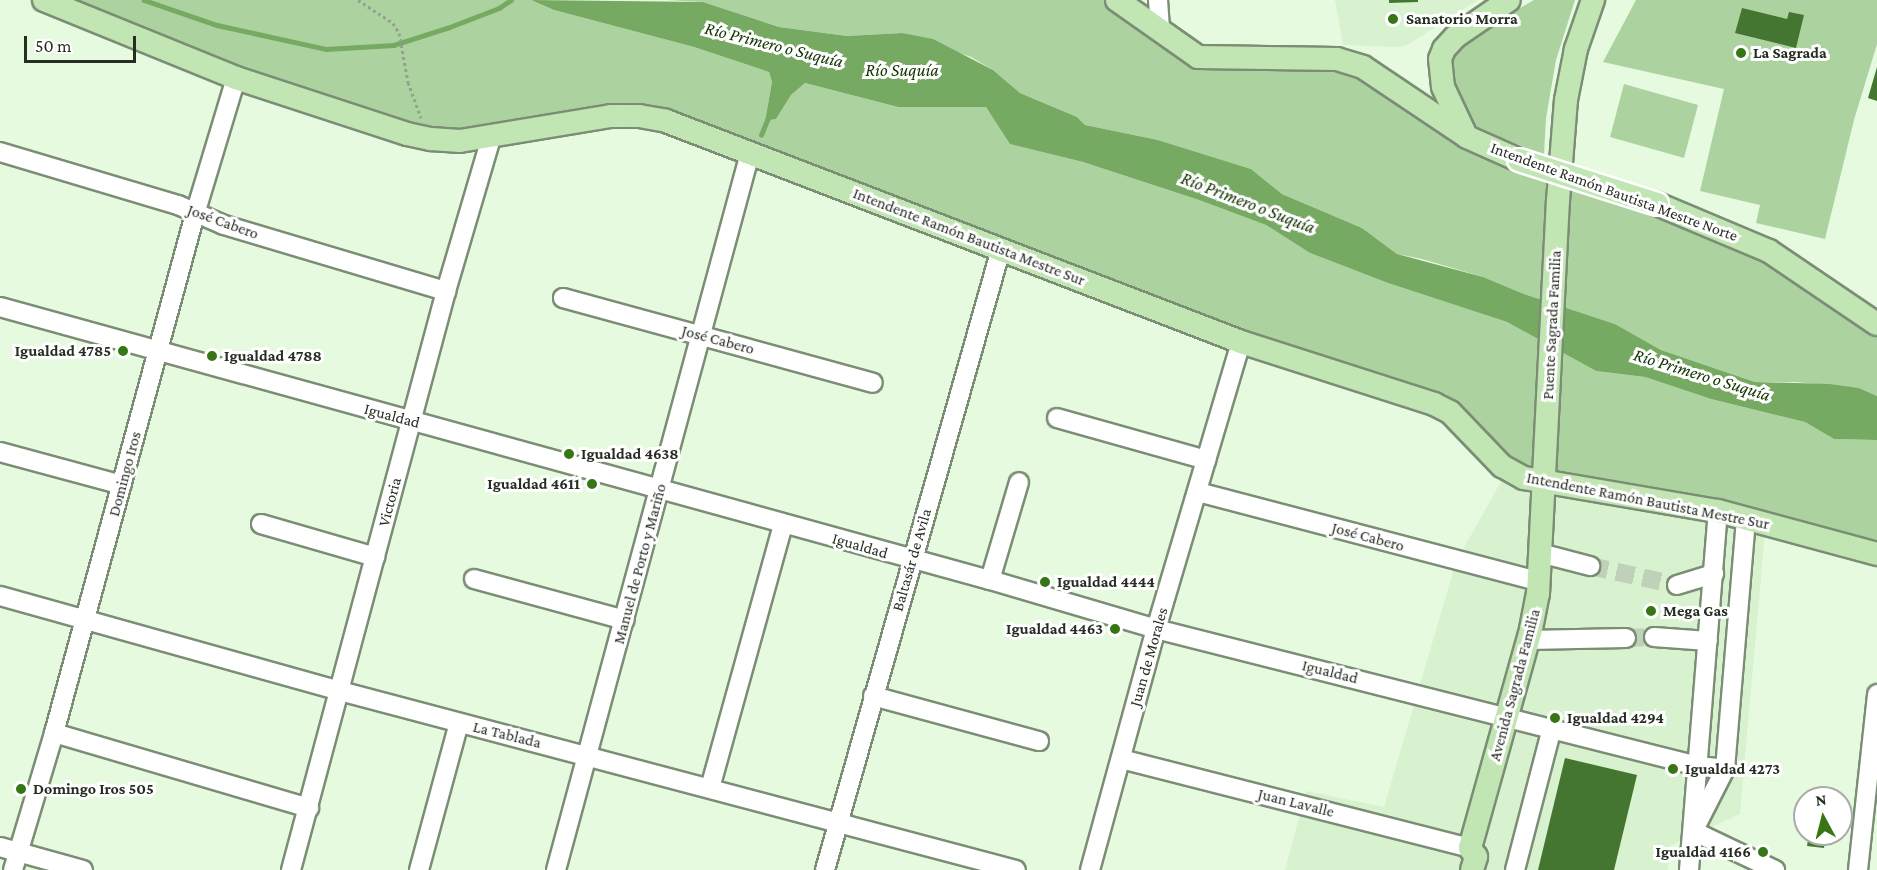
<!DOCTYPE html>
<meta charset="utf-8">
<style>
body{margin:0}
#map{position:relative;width:1877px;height:870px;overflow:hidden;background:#e6fadf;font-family:"Crimson Pro",serif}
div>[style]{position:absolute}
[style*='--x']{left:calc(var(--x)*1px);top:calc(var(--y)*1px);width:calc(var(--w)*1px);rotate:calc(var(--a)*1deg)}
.built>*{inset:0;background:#d8f1cf}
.green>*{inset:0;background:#acd39f}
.water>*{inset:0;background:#76a962}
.stream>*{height:4.5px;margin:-2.25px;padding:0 2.25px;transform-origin:2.25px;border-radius:2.25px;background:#76a962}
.building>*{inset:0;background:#457631}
.minor-tunnel>*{height:18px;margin-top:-9px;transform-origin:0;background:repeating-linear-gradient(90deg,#c0d1b9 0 18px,transparent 0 27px)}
.path>*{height:3px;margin-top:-1.5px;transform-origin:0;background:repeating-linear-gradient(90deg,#93a18e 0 3px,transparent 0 6px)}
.roads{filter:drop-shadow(2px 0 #7b8d75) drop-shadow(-2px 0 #7b8d75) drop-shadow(0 2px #7b8d75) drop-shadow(0 -2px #7b8d75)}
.minor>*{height:18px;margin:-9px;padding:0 9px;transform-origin:9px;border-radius:9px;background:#fff}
.major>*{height:22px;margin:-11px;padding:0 11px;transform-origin:11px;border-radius:11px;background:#c1e5b3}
.bridges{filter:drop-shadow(2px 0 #fff) drop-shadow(-2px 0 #fff) drop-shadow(0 2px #fff) drop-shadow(0 -2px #fff)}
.major-bridge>*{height:22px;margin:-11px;padding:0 11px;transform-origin:11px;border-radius:11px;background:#c1e5b3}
.dots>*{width:16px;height:16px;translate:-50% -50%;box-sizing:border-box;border:3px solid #fff;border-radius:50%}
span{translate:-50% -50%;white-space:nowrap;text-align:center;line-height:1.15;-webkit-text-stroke:6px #fff;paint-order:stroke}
.poi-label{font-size:16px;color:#262d23;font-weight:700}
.left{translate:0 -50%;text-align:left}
.right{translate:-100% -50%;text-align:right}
.street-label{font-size:16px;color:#262d23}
.water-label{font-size:18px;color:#130;font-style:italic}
.north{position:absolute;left:1793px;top:786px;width:60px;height:60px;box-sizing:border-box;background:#fff;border:2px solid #a8aba7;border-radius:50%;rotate:353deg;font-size:16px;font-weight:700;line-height:24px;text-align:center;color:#262d23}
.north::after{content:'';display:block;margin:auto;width:21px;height:27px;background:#367614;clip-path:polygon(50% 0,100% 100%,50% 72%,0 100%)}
.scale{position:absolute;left:24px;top:36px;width:112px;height:27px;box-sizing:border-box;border:3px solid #262d23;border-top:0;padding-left:8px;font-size:18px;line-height:21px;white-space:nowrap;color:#262d23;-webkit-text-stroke:4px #fff;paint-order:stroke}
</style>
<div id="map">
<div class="built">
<i style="clip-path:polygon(1335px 0,1478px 0,1407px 45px,1398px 47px,1343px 45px)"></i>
<i style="clip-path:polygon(1502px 480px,1765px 532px,1740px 814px,1670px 846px,1668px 870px,1285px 870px,1306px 791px,1384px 807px,1456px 562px)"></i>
</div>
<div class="green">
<i style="clip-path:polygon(44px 0,531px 0,554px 10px,694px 47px,769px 72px,772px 82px,765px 121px,776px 119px,791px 95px,805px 83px,898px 107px,986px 107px,1011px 144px,1083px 162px,1199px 200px,1266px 225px,1310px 253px,1388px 283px,1507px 322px,1596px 371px,1645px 377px,1711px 399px,1805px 422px,1834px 439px,1877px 440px,1877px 554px,1543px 482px,1459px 421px,666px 121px,431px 139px)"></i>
<i style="clip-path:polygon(666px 0,1117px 0,1191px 54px,1337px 59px,1519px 160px,1538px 179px,1746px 239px,1877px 324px,1877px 396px,1859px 388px,1795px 382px,1755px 382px,1661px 350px,1615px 324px,1524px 294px,1483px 277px,1422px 259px,1397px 254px,1362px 228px,1282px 194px,1251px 169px,1158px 140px,1085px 125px,1077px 117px,1020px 93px,993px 70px,971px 57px,902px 33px,847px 36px,779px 27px,703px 2px)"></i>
<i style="clip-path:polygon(1534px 0,1575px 0,1556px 60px,1546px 118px,1544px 155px,1472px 126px,1447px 74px,1451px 52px,1468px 38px)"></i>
<i style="clip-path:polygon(1636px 0,1877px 0,1877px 44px,1854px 120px,1825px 239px,1756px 223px,1760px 205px,1700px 191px,1724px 89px,1603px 62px)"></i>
<i style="clip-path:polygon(1624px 84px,1698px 105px,1684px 158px,1610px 137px)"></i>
</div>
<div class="water">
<i style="clip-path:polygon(531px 0,703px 2px,779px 27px,847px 36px,902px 33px,933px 39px,993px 70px,1020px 93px,1077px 117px,1085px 125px,1158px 140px,1251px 169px,1282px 194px,1362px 228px,1397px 254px,1483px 277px,1524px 294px,1615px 324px,1661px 350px,1755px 382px,1829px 384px,1859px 388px,1877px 396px,1877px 440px,1834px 439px,1805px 422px,1711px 399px,1645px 377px,1596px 371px,1507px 322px,1388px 283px,1310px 253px,1266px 225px,1199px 200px,1083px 162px,1010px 144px,986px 107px,898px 107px,805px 83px,791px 95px,776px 119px,765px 121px,772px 82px,769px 72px,694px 47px,554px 10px)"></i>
</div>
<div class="stream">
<i style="--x:144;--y:0;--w:77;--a:18.9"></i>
<i style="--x:217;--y:25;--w:112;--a:12.4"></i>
<i style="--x:326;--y:49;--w:68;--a:-3.4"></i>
<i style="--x:394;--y:45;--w:56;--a:-17.8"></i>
<i style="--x:447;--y:28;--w:56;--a:-21"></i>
<i style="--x:499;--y:8;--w:14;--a:-34"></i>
<i style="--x:761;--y:135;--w:18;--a:-68"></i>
</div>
<div class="building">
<i style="clip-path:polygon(1389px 0,1418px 0,1418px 2px,1389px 3px)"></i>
<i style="clip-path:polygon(1742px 8px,1787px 19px,1789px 12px,1804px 15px,1796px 48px,1735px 33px)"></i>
<i style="clip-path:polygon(1877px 67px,1877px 101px,1868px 98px)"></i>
<i style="clip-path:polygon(1565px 758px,1637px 775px,1614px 870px,1538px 870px)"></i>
<i style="clip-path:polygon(1800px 807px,1805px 807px,1805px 830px,1797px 829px)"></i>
<i style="clip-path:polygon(1809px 834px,1826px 834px,1824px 848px,1807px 846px)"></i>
</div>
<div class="minor-tunnel">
<i style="--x:1590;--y:566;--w:89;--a:12.3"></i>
<i style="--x:1626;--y:638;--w:28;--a:-2"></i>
</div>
<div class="path">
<i style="--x:358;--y:0;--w:42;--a:33.3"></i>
<i style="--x:393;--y:23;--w:12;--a:59"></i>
<i style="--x:399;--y:33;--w:50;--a:79.6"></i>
<i style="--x:408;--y:82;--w:38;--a:70"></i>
</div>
<div class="roads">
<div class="minor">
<i style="--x:1158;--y:0;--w:31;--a:86"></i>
<i style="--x:0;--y:152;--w:186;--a:16.6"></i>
<i style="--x:178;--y:205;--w:50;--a:23.5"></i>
<i style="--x:224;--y:225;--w:232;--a:16.6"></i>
<i style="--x:563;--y:298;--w:321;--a:15.3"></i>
<i style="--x:0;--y:307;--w:1027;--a:15.42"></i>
<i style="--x:990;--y:580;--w:173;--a:16.4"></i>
<i style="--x:1156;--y:629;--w:559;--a:14.19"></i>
<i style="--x:1698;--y:766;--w:27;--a:6"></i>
<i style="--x:1057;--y:418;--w:155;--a:15.7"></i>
<i style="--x:0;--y:452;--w:126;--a:15.1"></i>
<i style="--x:1198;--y:492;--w:351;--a:14.7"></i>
<i style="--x:261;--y:524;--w:119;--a:16.1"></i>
<i style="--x:1540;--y:553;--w:52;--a:14.6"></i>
<i style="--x:474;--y:579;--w:156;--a:15.2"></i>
<i style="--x:990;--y:580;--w:102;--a:-73.5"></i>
<i style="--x:1677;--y:585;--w:39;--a:-17"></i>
<i style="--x:0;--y:596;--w:353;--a:15.6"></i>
<i style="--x:340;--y:691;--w:699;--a:14.83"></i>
<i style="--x:1654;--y:637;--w:54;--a:4.2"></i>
<i style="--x:1528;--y:640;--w:98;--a:-1.2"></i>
<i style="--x:873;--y:696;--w:172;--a:15.2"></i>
<i style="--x:54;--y:733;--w:266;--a:16.4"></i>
<i style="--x:1121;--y:759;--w:360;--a:14.3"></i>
<i style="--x:710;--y:788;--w:274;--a:-74.5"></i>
<i style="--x:1697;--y:824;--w:62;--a:-63"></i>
<i style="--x:1725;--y:769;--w:253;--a:-85.2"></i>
<i style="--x:1693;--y:831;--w:91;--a:25.4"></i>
<i style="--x:0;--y:847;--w:86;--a:15.5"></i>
<i style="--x:13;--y:870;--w:143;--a:-73.3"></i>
<i style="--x:54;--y:733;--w:538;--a:-74.8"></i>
<i style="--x:195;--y:214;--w:142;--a:-73.2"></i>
<i style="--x:291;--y:870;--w:599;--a:-75.01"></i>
<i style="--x:446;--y:291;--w:163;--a:-73.6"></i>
<i style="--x:419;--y:870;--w:152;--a:-74.8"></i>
<i style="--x:556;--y:870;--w:743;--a:-74.86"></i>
<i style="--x:825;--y:870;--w:645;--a:-74.18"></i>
<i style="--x:1090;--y:870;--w:250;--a:-74.7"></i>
<i style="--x:1156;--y:629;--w:299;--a:-73.5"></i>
<i style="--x:1515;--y:870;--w:147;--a:-75.4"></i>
<i style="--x:1689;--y:870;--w:360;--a:-85.4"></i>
<i style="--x:1858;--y:870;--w:177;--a:-83.8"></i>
</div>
<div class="major">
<i style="--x:44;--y:0;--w:207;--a:22.1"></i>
<i style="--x:236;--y:78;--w:180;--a:18.1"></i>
<i style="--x:407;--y:134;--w:25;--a:12"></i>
<i style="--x:431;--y:139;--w:29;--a:4"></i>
<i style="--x:460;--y:141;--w:153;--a:-9.4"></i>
<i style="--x:611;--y:116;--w:28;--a:0"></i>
<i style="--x:639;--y:116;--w:27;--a:10"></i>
<i style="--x:666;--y:121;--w:616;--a:21.02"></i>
<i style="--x:1241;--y:342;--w:203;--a:17.8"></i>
<i style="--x:1434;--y:404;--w:18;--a:27"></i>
<i style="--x:1450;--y:412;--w:75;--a:46.1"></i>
<i style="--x:1502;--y:466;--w:25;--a:29"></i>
<i style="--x:1524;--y:478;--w:197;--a:9.7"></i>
<i style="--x:1718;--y:511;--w:165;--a:15.1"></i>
<i style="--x:1117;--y:0;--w:99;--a:35.1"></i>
<i style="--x:1198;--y:57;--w:139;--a:0.8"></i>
<i style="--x:1337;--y:59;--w:27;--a:17"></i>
<i style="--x:1363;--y:67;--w:125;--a:33.9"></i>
<i style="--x:1467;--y:137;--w:57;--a:23.9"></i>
<i style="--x:1466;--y:136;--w:54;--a:-115.1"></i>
<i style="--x:1443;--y:87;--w:28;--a:-96"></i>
<i style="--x:1440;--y:59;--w:11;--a:-68"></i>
<i style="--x:1444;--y:49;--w:16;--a:-47"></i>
<i style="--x:1455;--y:37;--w:65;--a:-34.4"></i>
<i style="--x:1657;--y:204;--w:121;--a:22.8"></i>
<i style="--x:1769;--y:251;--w:130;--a:34.1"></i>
<i style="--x:1472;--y:870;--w:14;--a:-73"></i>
<i style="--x:1476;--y:857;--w:11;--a:-124"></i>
<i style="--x:1470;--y:848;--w:227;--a:-74.4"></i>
<i style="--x:1531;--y:629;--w:36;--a:-79"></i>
<i style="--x:1538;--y:594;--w:394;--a:-87.1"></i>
<i style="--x:1558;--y:201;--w:101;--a:-85.5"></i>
<i style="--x:1566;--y:100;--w:52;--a:-78.9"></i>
<i style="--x:1576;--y:49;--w:52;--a:-70.9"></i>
</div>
</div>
<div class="bridges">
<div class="major-bridge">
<i style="--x:1519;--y:160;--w:145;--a:17.7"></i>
</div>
</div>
<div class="dots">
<i style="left:1393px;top:19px;background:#367614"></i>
<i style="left:1741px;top:53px;background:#367614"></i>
<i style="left:123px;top:351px;background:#367614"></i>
<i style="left:212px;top:356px;background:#367614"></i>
<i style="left:569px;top:454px;background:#367614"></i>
<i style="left:592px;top:484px;background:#367614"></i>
<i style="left:1045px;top:582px;background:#367614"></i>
<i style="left:1651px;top:611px;background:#367614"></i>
<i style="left:1115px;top:629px;background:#367614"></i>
<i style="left:1555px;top:718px;background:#367614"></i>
<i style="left:1673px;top:769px;background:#367614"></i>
<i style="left:21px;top:789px;background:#367614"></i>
<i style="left:1763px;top:852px;background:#367614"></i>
</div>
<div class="poi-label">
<span class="left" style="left:1406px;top:19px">Sanatorio Morra</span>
<span class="left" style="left:1753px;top:53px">La Sagrada</span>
<span class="right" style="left:111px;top:351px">Igualdad 4785</span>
<span class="left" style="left:224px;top:356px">Igualdad 4788</span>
<span class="left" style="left:581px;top:454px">Igualdad 4638</span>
<span class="right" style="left:580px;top:484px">Igualdad 4611</span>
<span class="left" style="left:1057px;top:582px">Igualdad 4444</span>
<span class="left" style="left:1663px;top:611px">Mega Gas</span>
<span class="right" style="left:1103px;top:629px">Igualdad 4463</span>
<span class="left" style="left:1567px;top:718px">Igualdad 4294</span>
<span class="left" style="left:1685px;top:769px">Igualdad 4273</span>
<span class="left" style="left:33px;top:789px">Domingo Iros 505</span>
<span class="right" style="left:1751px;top:852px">Igualdad 4166</span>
</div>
<div class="street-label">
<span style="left:1614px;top:192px;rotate:20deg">Intendente Ramón Bautista Mestre Norte</span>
<span style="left:223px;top:222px;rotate:20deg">José Cabero</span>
<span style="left:969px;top:237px;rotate:21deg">Intendente Ramón Bautista Mestre Sur</span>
<span style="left:1552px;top:325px;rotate:-87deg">Puente Sagrada Familia</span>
<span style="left:718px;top:340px;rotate:15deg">José Cabero</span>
<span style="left:392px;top:416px;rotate:15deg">Igualdad</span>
<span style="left:125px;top:474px;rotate:-75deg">Domingo Iros</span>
<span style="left:1648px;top:501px;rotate:11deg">Intendente Ramón Bautista Mestre Sur</span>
<span style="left:390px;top:502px;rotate:-75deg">Victoria</span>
<span style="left:1368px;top:537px;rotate:15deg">José Cabero</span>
<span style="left:860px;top:546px;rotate:16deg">Igualdad</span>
<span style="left:912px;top:560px;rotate:-74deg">Baltasár de Avila</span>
<span style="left:640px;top:564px;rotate:-75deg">Manuel de Porto y Mariño</span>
<span style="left:1149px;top:657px;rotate:-74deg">Juan de Morales</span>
<span style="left:1330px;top:672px;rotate:14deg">Igualdad</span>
<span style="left:1515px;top:685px;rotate:-75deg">Avenida Sagrada Familia</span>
<span style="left:507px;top:735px;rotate:14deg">La Tablada</span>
<span style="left:1296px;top:803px;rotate:14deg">Juan Lavalle</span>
</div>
<div class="water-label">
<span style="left:774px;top:45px;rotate:14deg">Río Primero o Suquía</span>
<span style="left:902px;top:70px">Río Suquía</span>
<span style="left:1248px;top:203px;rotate:21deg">Río Primero o Suquía</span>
<span style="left:1702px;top:375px;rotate:17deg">Río Primero o Suquía</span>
</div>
<div class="north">N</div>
<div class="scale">50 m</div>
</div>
